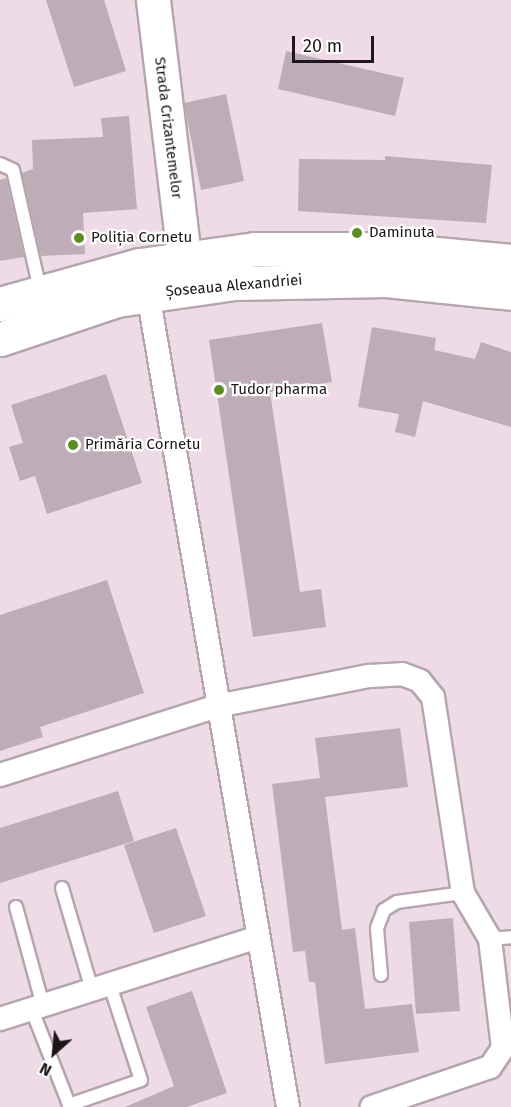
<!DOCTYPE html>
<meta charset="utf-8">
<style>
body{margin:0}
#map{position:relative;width:511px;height:1107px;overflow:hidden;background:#eedbe6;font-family:"Fira Sans",sans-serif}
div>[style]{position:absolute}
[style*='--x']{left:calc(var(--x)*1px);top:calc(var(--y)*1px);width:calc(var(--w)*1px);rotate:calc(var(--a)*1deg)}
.building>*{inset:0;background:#beacb6}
.roads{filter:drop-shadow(2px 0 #b6a5af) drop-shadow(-2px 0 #b6a5af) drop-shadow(0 2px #b6a5af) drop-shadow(0 -2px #b6a5af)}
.lane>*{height:12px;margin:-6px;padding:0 6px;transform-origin:6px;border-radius:6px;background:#fff}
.street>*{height:22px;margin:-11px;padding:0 11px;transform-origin:11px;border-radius:11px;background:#fff}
.secondary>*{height:33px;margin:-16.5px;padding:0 16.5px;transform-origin:16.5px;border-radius:16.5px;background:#fff}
.highway>*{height:33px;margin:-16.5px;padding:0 16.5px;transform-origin:16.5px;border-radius:16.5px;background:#fff}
.dots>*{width:16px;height:16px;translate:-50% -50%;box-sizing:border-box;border:3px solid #fff;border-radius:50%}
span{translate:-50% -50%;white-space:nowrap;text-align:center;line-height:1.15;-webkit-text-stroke:4.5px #fff;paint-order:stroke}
.street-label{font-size:15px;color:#1d161a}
.poi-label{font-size:15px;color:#1d161a}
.left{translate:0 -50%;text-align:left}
.north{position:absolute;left:24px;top:1023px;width:60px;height:60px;-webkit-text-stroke:4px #fff;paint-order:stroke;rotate:207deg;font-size:16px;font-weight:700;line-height:24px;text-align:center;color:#1d161a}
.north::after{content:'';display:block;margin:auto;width:21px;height:27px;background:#1d161a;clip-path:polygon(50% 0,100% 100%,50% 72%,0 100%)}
.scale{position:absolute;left:292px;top:36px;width:82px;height:27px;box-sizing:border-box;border:3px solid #1d161a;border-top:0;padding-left:8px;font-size:18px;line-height:21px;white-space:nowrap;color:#1d161a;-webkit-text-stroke:4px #fff;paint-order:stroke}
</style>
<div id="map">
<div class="building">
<i style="clip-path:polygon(46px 0,104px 0,126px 71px,74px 87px)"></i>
<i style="clip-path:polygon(286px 51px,404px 78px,395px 116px,278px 89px)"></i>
<i style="clip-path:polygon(226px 94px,244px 181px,201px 190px,184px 103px)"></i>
<i style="clip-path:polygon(129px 116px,137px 209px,83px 213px,85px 254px,41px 256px,22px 173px,33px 169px,32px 140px,103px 137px,101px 118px)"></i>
<i style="clip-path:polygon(385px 156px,492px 165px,486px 223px,298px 211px,299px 159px,385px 160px)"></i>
<i style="clip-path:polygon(6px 178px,24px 257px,0 261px,0 180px)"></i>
<i style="clip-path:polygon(322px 323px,332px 382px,270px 392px,300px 592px,321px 589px,326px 627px,253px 637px,209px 340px)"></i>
<i style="clip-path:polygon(372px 327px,436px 338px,434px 350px,475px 359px,481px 342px,511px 352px,511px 427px,423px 401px,415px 437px,395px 432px,399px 414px,358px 407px)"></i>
<i style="clip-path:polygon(106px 374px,142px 483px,47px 514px,35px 476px,20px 481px,9px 447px,23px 443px,11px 405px)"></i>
<i style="clip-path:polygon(107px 580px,144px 693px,40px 727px,43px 737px,0 751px,0 615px)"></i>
<i style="clip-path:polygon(400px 728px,408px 787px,325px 797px,342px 930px,355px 928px,365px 1009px,412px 1004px,419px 1052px,325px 1064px,315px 982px,309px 982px,305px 951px,293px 952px,272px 784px,320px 778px,315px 738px)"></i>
<i style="clip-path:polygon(118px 791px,134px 841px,0 883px,0 828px)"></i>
<i style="clip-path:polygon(176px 828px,206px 916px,154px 933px,124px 845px)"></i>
<i style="clip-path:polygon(453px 918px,460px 1011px,416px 1014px,409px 922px)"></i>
<i style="clip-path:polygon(192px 991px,227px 1093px,187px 1107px,125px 1107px,174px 1086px,146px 1007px)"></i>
</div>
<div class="roads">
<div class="lane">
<i style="--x:0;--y:164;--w:14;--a:25"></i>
<i style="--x:13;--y:170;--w:123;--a:77.3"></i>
<i style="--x:62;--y:888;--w:106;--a:73.6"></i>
<i style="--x:16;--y:907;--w:103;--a:74.7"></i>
<i style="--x:490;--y:939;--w:21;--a:-5"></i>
<i style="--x:381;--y:975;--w:47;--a:-94.9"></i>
<i style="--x:377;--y:928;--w:19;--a:-69"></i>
<i style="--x:384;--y:910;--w:15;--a:-32"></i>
<i style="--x:397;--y:902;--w:67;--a:-7.8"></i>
<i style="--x:32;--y:1010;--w:104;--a:68.6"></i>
<i style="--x:69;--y:1105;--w:76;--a:-19.1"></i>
<i style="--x:141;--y:1080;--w:100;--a:-108.1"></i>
</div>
<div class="street">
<i style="--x:148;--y:294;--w:825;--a:80.23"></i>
<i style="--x:0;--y:775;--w:228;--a:-17.6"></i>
<i style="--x:217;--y:706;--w:155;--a:-11.2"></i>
<i style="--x:369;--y:676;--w:33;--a:-3"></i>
<i style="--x:402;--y:674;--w:19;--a:21"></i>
<i style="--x:420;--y:681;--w:21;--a:51"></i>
<i style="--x:433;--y:697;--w:198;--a:81.3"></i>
<i style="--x:463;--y:893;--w:53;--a:59.6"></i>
<i style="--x:490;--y:939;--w:110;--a:83.2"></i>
<i style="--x:503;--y:1048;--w:23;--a:124"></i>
<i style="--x:490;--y:1067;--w:125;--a:161.3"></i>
<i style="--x:0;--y:1019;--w:268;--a:-17.6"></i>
</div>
<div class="secondary">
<i style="--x:153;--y:0;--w:257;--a:83.1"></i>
</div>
<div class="highway">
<i style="--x:0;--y:304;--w:145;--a:-15.6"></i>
<i style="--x:140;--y:265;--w:116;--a:-7.9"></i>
<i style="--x:255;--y:249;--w:130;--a:0"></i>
<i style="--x:385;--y:249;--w:127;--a:5.4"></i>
<i style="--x:0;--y:339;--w:123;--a:-18.4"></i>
<i style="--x:117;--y:300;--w:119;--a:-8.2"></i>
<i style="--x:235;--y:283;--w:151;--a:-1.1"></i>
<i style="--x:386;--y:280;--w:126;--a:5.9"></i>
</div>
</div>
<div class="dots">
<i style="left:357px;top:233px;background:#5b8d24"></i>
<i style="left:79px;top:238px;background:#5b8d24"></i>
<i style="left:219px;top:390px;background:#5b8d24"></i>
<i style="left:73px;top:445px;background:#5b8d24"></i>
</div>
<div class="street-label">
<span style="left:168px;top:128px;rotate:83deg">Strada Crizantemelor</span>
<span style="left:234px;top:286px;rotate:-5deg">Șoseaua Alexandriei</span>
</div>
<div class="poi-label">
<span class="left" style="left:369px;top:233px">Daminuta</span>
<span class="left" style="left:91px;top:238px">Poliția Cornetu</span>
<span class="left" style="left:231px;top:390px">Tudor pharma</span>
<span class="left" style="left:85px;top:445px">Primăria Cornetu</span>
</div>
<div class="north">N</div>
<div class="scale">20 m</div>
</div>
